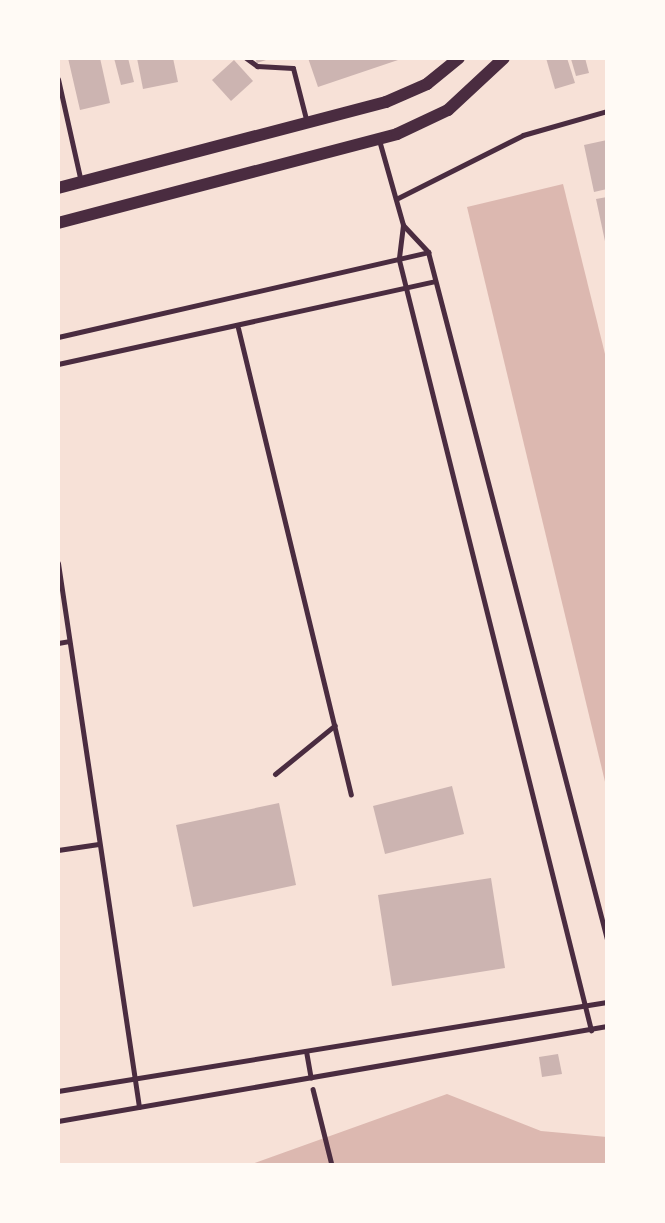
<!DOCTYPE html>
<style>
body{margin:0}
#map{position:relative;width:665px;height:1223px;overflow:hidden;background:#f7e1d7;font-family:"Varela Round",sans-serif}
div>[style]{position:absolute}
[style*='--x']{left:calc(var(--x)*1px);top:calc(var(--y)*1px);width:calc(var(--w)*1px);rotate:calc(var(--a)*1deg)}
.water>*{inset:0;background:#dcb8b0}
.building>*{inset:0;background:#ccb4b1}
.path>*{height:4.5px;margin:-2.25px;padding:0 2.25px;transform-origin:2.25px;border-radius:2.25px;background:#4a2c40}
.service>*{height:5px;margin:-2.5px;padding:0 2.5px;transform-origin:2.5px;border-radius:2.5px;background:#4a2c40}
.tertiary>*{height:12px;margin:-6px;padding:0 6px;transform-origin:6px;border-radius:6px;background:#4a2c40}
span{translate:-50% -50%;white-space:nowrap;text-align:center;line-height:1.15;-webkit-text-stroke:7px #fffaf5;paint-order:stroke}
.frame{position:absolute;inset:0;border:60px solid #fffaf5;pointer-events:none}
</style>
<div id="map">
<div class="water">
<i style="clip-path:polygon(563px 184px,607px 362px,607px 790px,467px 207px)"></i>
<i style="clip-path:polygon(447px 1094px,541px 1131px,607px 1137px,607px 1165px,249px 1165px)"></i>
</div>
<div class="building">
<i style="clip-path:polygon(68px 58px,100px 58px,110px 103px,80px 110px)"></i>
<i style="clip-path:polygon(114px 58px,128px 58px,134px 82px,121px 85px)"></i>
<i style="clip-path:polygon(137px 58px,173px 58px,178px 82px,143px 89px)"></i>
<i style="clip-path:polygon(255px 58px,272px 58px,257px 63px)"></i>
<i style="clip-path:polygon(308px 58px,397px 58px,398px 60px,318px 87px)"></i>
<i style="clip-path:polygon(546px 58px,567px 58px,575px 83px,555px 89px)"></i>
<i style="clip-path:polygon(585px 58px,589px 73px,576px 76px,571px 59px)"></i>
<i style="clip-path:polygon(234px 60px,253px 81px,231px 101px,212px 80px)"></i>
<i style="clip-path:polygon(607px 140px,607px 189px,594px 192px,584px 145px)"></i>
<i style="clip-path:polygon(607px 197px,607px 246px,606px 246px,596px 199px)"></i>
<i style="clip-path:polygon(452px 786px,464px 834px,385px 854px,373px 806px)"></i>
<i style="clip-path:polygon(279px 803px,296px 885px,193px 907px,176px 825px)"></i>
<i style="clip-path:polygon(491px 878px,505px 968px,392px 986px,378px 895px)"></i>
<i style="clip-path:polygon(558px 1054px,562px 1074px,542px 1077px,539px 1057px)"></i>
</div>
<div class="path">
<i style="--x:313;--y:1089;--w:78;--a:76"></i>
</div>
<div class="service">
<i style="--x:246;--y:58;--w:14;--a:36"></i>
<i style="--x:257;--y:66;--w:36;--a:3"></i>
<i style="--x:293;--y:68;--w:57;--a:75.7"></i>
<i style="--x:58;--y:79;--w:106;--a:77.4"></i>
<i style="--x:379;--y:140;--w:88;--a:74.2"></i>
<i style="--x:403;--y:225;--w:35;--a:97"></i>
<i style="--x:399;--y:260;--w:794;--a:76"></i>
<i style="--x:396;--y:199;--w:142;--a:-26.7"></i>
<i style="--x:523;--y:135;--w:87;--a:-15.9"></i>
<i style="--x:403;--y:225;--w:37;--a:47"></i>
<i style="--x:428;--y:252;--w:710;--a:75.4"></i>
<i style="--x:238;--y:328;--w:480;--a:76.4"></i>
<i style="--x:58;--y:337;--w:380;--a:-12.9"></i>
<i style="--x:58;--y:364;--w:386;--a:-12.4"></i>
<i style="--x:58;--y:563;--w:550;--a:81.53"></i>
<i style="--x:58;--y:643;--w:11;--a:-10"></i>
<i style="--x:275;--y:774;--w:77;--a:-39.2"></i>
<i style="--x:58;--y:850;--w:41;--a:-8.3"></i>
<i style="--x:306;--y:1051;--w:27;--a:80"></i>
<i style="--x:58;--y:1091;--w:556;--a:-9.21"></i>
<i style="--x:58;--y:1121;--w:557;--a:-9.82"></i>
</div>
<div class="tertiary">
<i style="--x:58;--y:188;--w:339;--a:-14.7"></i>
<i style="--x:386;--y:102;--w:45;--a:-23.7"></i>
<i style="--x:427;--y:84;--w:41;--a:-39.1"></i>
<i style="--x:58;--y:223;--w:350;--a:-14.7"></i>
<i style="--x:397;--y:134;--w:56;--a:-25.2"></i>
<i style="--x:448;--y:110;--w:76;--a:-42.9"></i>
</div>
<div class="frame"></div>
</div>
